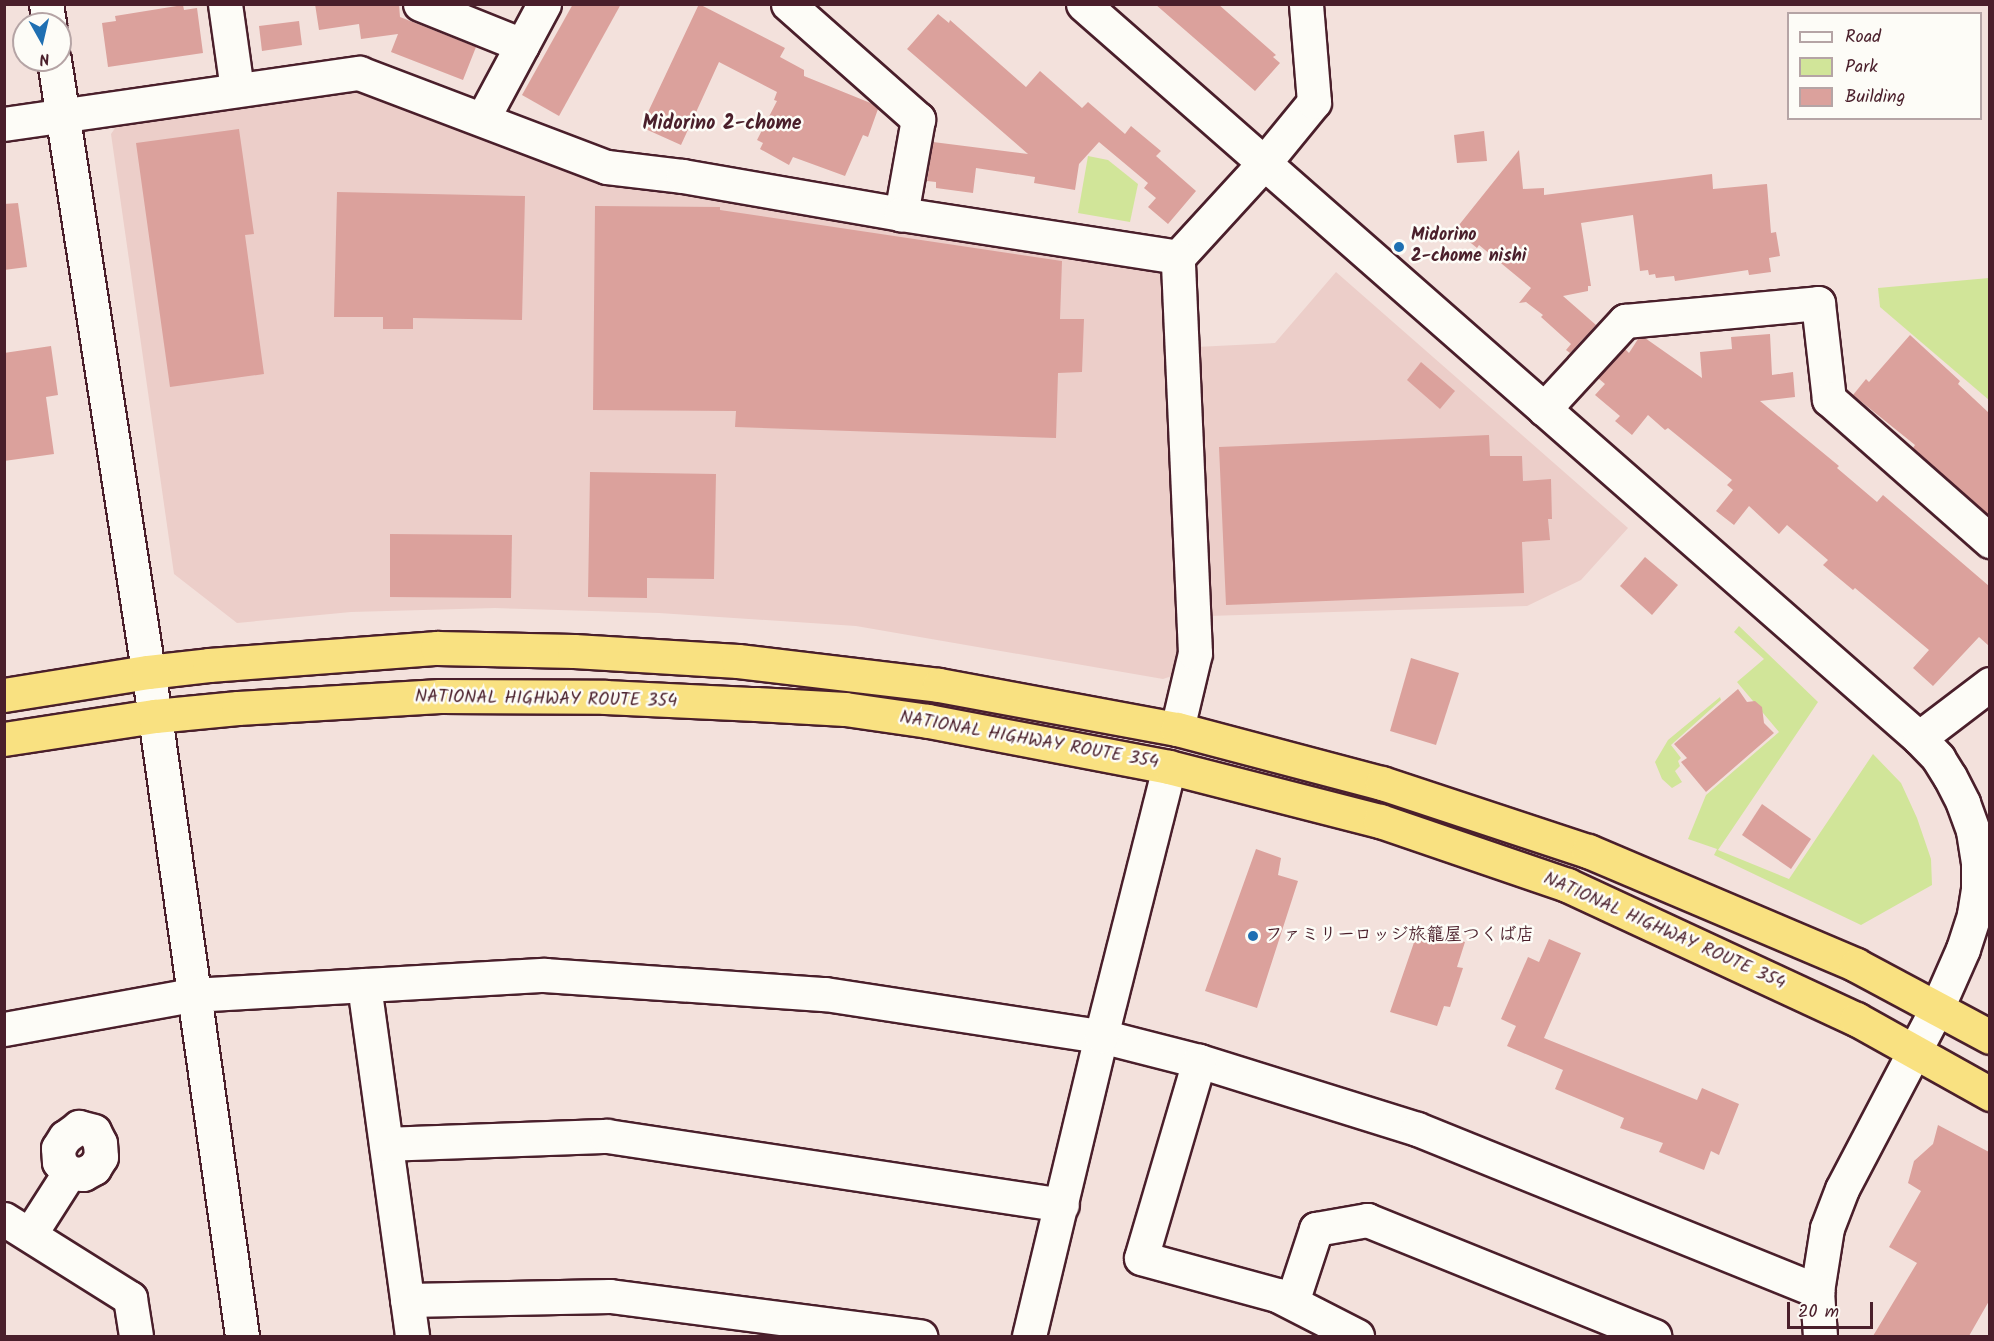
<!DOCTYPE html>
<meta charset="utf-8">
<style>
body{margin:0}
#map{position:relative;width:1994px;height:1341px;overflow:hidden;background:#f3e1dc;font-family:Kalam,"Klee One",sans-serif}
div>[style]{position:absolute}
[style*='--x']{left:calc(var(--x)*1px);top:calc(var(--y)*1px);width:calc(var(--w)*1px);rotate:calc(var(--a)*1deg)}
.built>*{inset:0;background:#eccec9}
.green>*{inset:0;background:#d1e599}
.building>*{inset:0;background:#dba19c}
.roads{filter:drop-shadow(2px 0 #4a1f2b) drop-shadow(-2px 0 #4a1f2b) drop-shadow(0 2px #4a1f2b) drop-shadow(0 -2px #4a1f2b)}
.minor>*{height:33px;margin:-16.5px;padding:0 16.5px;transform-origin:16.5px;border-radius:16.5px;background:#fdfcf7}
.highway>*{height:33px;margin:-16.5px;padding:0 16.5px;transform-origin:16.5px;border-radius:16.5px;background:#f9e181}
.dots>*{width:16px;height:16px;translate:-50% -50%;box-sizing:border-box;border:3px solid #fdfcf7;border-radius:50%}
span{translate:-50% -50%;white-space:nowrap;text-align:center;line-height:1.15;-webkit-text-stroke:5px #fdfcf7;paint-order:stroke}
.poi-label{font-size:18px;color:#4a1f2b;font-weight:700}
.left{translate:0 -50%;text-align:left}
.street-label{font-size:18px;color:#4a1f2b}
.neighbourhood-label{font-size:20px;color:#4a1f2b;font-weight:700}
.frame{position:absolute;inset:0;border:6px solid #4a1f2b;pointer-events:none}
.legend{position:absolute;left:1787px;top:12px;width:195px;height:108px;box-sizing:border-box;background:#fdfcf7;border:2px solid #b5a4a5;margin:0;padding:8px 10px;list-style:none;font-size:18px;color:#4a1f2b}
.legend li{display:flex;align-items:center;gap:12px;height:30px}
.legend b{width:30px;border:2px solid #b5a4a5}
.north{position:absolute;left:12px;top:12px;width:60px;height:60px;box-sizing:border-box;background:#fdfcf7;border:2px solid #b5a4a5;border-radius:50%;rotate:172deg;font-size:16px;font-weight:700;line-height:24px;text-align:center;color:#4a1f2b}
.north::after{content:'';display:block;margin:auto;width:21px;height:27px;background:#1f6fb2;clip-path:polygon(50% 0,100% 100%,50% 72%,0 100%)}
.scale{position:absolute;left:1787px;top:1302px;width:86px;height:27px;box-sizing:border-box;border:3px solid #4a1f2b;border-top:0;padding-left:8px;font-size:18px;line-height:21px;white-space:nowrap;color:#4a1f2b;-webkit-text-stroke:4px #fdfcf7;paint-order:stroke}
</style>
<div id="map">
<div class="built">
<i style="clip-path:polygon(357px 85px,602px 178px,1156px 269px,1163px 279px,1180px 651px,1175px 675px,1163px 679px,856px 626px,659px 613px,495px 608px,351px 612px,237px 623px,174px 574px,111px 134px,120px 121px)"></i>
<i style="clip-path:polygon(1336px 272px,1628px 528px,1581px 580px,1527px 606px,1208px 616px,1196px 347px,1275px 343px)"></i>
</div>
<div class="green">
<i style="clip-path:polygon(1088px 156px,1108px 160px,1138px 184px,1130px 222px,1078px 213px)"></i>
<i style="clip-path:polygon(1989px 278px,1990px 278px,1989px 400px,1880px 307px,1878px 288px)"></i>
<i style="clip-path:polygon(1739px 626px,1818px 702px,1718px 850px,1789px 879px,1873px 754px,1901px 783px,1917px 818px,1931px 859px,1932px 885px,1861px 925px,1714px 855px,1717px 849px,1688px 839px,1706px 795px,1779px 732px,1737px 682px,1764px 659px,1734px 632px)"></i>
<i style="clip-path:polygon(1720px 697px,1721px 700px,1671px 745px,1681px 758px,1678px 761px,1680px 766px,1675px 771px,1682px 782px,1672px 788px,1662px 779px,1655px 762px,1668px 740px)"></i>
</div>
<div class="building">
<i style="clip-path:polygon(315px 4px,399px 4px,400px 17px,476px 47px,463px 80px,391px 52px,398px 34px,361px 39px,359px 24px,319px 30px)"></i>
<i style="clip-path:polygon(573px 4px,621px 4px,559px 116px,522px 95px)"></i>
<i style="clip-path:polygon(699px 4px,785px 48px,780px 57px,804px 70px,804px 76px,873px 104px,878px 109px,868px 137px,863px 135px,845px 176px,793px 157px,789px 165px,760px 149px,763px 143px,757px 140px,777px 101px,774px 100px,777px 92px,719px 62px,681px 145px,641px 127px)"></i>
<i style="clip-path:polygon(1155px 4px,1218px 4px,1276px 55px,1273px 57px,1280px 63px,1255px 91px)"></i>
<i style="clip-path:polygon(183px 5px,184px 10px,197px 8px,203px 53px,108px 67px,102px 23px,116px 21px,115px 16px)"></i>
<i style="clip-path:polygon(938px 14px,949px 23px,950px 20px,1026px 87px,1040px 71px,1082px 108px,1088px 102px,1125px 134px,1131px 126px,1161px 151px,1156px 156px,1196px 191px,1168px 224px,1148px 207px,1156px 198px,1144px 188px,1148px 183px,1099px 142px,1079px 164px,1075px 190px,1034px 183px,1035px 177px,976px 168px,973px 193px,936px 188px,936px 182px,927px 181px,933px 142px,1028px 154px,907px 49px)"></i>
<i style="clip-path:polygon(299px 21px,302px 45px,262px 51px,259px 26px)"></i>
<i style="clip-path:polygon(239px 129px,254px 234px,245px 235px,264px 374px,170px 387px,136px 143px)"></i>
<i style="clip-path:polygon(1484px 131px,1487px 161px,1457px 163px,1454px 135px)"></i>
<i style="clip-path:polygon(1519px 150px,1523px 189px,1544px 188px,1544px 195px,1712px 174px,1713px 189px,1767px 184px,1771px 233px,1776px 232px,1780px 256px,1769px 258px,1771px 272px,1749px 275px,1748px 270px,1675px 281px,1674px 276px,1656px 278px,1655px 274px,1649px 275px,1648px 270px,1640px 271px,1633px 215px,1581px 223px,1591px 286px,1588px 286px,1588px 291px,1563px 296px,1596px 325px,1570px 353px,1566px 350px,1571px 344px,1541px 317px,1543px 315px,1526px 302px,1519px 303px,1531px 288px,1479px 245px,1477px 248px,1455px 230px)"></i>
<i style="clip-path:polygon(337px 192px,525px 196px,522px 320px,413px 318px,413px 329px,383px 329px,383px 317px,334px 317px)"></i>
<i style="clip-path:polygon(18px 203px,27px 267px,4px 270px,4px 204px)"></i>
<i style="clip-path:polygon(595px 206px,720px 207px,720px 210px,1062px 261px,1060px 319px,1084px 319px,1082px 372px,1058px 373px,1056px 438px,735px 427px,736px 411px,593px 410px)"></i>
<i style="clip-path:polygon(1770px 334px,1772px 375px,1793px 372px,1795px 397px,1760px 401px,1839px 466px,1837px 468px,1877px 502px,1883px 495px,1989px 586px,1989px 646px,1979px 637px,1933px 686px,1913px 668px,1929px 650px,1855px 588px,1853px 590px,1823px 565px,1828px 560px,1787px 525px,1779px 534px,1749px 506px,1734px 525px,1716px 511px,1733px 490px,1727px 485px,1732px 480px,1668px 428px,1665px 430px,1648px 415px,1632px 435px,1615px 421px,1620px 416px,1595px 395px,1605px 384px,1598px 378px,1625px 349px,1629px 353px,1638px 339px,1645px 338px,1702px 378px,1700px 352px,1732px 349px,1731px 337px)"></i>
<i style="clip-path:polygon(1910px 335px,1960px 381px,1958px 384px,1989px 413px,1989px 516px,1913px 448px,1915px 445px,1853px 395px,1866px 379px,1869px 382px)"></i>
<i style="clip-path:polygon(51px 346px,58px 395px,46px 397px,54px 454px,4px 461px,4px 353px)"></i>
<i style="clip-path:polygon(1421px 362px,1455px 391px,1440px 409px,1407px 380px)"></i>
<i style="clip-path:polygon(1489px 435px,1490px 456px,1522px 456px,1523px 481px,1551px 479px,1552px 519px,1548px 519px,1550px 540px,1522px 542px,1524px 593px,1226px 605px,1219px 447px)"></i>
<i style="clip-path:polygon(590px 472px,716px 474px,714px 579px,647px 578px,647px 598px,588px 597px)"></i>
<i style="clip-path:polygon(390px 534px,512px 535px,511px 598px,390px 597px)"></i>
<i style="clip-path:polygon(1645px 557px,1678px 585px,1652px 615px,1620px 586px)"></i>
<i style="clip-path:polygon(1411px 658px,1459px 673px,1436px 745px,1390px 731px)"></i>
<i style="clip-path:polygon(1738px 689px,1747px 702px,1755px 701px,1762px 707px,1764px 723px,1774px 733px,1706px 792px,1681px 762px,1687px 758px,1674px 744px)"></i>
<i style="clip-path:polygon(1762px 804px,1811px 839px,1791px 869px,1742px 835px)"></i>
<i style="clip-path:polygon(1256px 849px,1281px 858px,1278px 875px,1298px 881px,1257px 1008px,1205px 991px)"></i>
<i style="clip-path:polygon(1419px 928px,1465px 942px,1457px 967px,1463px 968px,1450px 1007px,1444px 1006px,1437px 1026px,1390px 1012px)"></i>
<i style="clip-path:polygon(1549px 939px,1581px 953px,1544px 1038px,1697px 1100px,1702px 1088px,1739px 1104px,1719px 1155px,1711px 1151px,1704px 1170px,1659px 1152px,1663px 1143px,1620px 1128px,1624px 1118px,1555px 1089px,1563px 1070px,1507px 1046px,1516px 1026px,1501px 1019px,1528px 957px,1539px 962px)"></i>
<i style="clip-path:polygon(1938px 1125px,1989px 1152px,1989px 1301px,1969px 1336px,1873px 1336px,1917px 1263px,1889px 1247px,1921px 1191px,1908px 1183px,1914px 1161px,1933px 1144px)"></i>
</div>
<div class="roads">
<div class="minor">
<i style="--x:46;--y:4;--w:20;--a:81"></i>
<i style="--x:225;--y:4;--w:86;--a:82"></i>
<i style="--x:420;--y:4;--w:110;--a:21.9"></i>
<i style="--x:788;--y:4;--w:174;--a:41.5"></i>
<i style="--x:918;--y:119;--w:97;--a:100.1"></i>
<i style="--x:1083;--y:4;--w:1112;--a:41.28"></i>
<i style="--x:1919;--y:738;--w:28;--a:46"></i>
<i style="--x:1938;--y:758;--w:22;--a:58"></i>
<i style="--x:1950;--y:777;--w:29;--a:63"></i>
<i style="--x:1963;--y:803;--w:30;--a:70"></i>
<i style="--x:1973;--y:831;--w:32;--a:81"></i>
<i style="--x:1978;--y:863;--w:26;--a:90"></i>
<i style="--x:1978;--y:889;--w:26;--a:99"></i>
<i style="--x:1974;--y:915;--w:36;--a:108"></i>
<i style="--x:1963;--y:949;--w:64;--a:113.8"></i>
<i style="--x:1937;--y:1008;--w:204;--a:117.7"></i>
<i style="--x:1842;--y:1189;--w:42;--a:111"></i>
<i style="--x:1827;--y:1228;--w:64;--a:99"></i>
<i style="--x:1817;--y:1291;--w:45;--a:86.2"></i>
<i style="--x:54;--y:60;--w:664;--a:81.25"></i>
<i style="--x:155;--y:716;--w:626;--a:82.01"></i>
<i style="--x:483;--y:118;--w:129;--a:-61.8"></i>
<i style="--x:4;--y:124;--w:359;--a:-8.2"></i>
<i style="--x:359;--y:73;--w:265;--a:20.8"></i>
<i style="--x:607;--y:167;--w:77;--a:6.8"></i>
<i style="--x:683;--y:176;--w:221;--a:9.9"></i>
<i style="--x:901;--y:214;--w:280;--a:8.8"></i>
<i style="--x:1178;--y:257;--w:127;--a:-47.5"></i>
<i style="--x:1264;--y:163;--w:79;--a:-50.7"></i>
<i style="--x:1314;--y:102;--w:98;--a:-94.7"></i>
<i style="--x:1544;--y:409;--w:120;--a:-47.4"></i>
<i style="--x:1625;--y:321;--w:194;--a:-5.3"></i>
<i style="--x:1818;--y:303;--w:97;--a:83.5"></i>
<i style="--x:1829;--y:399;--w:215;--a:41.4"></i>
<i style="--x:1177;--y:729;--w:78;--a:-76.7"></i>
<i style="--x:1195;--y:653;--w:396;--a:-92.5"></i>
<i style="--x:1919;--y:738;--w:89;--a:-37.3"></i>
<i style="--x:364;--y:985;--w:354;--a:82.2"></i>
<i style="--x:4;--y:1029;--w:191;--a:-10.3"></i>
<i style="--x:192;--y:995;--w:353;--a:-3.3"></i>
<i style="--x:544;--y:975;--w:282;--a:3.9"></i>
<i style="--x:825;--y:994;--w:279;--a:8.7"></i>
<i style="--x:1101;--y:1036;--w:101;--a:14.3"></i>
<i style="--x:1199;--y:1061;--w:228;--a:17.3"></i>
<i style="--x:1417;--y:1129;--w:432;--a:22"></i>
<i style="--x:1199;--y:1061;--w:205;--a:106.4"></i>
<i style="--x:1141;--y:1258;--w:141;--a:15.2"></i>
<i style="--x:1277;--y:1295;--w:90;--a:27.1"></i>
<i style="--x:386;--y:1144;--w:221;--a:-2.1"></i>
<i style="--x:607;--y:1136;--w:460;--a:8.6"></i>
<i style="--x:4;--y:1219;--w:149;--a:32.1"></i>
<i style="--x:130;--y:1298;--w:38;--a:81"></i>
<i style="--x:30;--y:1234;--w:72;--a:-57.4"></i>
<i style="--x:69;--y:1173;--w:14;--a:4"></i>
<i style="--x:83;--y:1174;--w:13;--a:-29"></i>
<i style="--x:94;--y:1168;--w:13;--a:-58"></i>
<i style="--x:101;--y:1157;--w:14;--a:-94"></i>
<i style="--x:100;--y:1143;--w:13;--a:-117"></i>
<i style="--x:94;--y:1131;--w:16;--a:-165"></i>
<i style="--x:79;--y:1127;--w:17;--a:144"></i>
<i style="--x:65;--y:1137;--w:13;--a:122"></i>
<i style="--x:58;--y:1148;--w:14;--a:86"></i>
<i style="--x:59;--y:1162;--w:15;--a:48"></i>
<i style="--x:407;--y:1300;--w:203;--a:-1.1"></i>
<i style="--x:610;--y:1296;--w:313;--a:7.4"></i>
<i style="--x:1292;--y:1302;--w:77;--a:-71.8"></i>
<i style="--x:1316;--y:1229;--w:52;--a:-10"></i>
<i style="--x:1367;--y:1220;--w:310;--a:22"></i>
<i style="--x:1029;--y:1336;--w:309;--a:-76.5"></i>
<i style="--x:1101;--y:1036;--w:277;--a:-75.8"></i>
</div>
<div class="highway">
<i style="--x:4;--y:695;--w:146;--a:-9.1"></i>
<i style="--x:148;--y:672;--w:61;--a:-6.5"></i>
<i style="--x:209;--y:665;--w:229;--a:-4.3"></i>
<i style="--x:437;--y:648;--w:137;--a:1.3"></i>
<i style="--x:574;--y:651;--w:164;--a:3.5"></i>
<i style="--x:738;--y:661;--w:202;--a:6.8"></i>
<i style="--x:939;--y:685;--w:242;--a:10.5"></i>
<i style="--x:1177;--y:729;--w:212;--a:14.8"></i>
<i style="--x:1382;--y:783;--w:217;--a:18.3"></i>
<i style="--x:1588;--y:851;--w:291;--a:23"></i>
<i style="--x:1856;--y:965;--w:152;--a:28.2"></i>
<i style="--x:4;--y:739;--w:153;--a:-8.7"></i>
<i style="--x:155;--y:716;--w:83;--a:-5.5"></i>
<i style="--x:238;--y:708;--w:202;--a:-3.4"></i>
<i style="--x:440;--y:696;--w:165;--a:0.3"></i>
<i style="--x:605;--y:697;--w:151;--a:2.7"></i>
<i style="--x:756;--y:704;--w:89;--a:3.2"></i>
<i style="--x:845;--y:709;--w:84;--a:8.2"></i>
<i style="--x:928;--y:721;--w:245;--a:10.8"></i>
<i style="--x:1169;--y:767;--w:218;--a:14.4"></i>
<i style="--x:1380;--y:821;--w:198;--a:18.9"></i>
<i style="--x:1567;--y:885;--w:319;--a:24.9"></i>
<i style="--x:1856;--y:1019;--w:154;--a:29.2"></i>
</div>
</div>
<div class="dots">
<i style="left:1399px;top:247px;background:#1f6fb2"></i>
<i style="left:1253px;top:936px;background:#1f6fb2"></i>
</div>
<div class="poi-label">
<span class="left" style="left:1411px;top:247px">Midorino<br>2-chome nishi</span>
<span class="left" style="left:1265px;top:936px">ファミリーロッジ旅籠屋つくば店</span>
</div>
<div class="street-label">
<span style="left:546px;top:700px;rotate:1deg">NATIONAL HIGHWAY ROUTE 354</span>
<span style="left:1029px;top:741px;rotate:10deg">NATIONAL HIGHWAY ROUTE 354</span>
<span style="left:1664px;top:932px;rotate:24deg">NATIONAL HIGHWAY ROUTE 354</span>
</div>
<div class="neighbourhood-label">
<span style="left:722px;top:124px">Midorino 2-chome</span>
</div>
<div class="frame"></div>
<ul class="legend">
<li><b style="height:8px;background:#fdfcf7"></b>Road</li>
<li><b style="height:16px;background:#d1e599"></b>Park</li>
<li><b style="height:16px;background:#dba19c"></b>Building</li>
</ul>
<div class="north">N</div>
<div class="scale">20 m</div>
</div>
